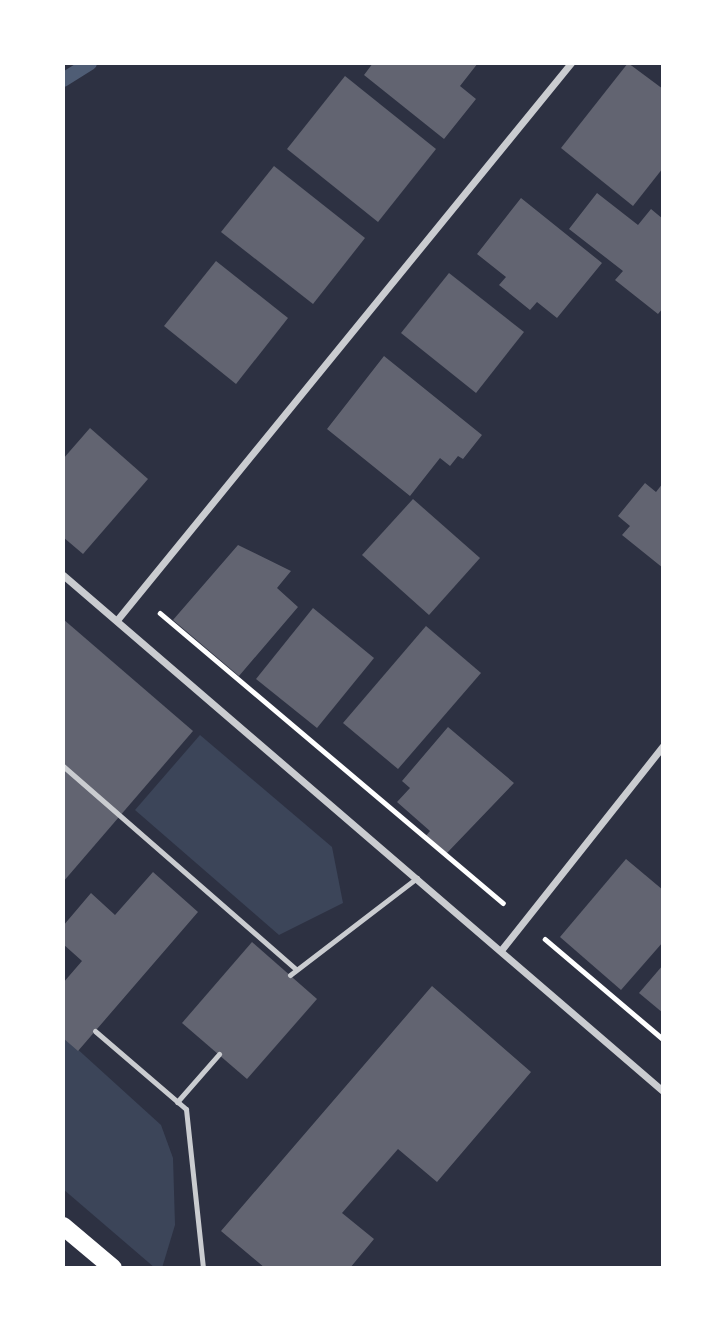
<!DOCTYPE html>
<style>
body{margin:0}
#map{position:relative;width:726px;height:1331px;overflow:hidden;background:#2d3142;font-family:"Golos Text",sans-serif}
div>[style]{position:absolute}
[style*='--x']{left:calc(var(--x)*1px);top:calc(var(--y)*1px);width:calc(var(--w)*1px);rotate:calc(var(--a)*1deg)}
.green>*{inset:0;background:#3c4559}
.stream>*{height:14px;margin:-7px;padding:0 7px;transform-origin:7px;border-radius:7px;background:#4f5d75}
.building>*{inset:0;background:#626471}
.path>*{height:4.5px;margin:-2.25px;padding:0 2.25px;transform-origin:2.25px;border-radius:2.25px;background:#fff}
.service>*{height:5px;margin:-2.5px;padding:0 2.5px;transform-origin:2.5px;border-radius:2.5px;background:#caccd0}
.minor>*{height:7px;margin:-3.5px;padding:0 3.5px;transform-origin:3.5px;border-radius:3.5px;background:#caccd0}
.primary>*{height:18px;margin:-9px;padding:0 9px;transform-origin:9px;border-radius:9px;background:#fff}
span{translate:-50% -50%;white-space:nowrap;text-align:center;line-height:1.15;-webkit-text-stroke:7px #fff;paint-order:stroke}
.frame{position:absolute;inset:0;border:65px solid #fff;pointer-events:none}
</style>
<div id="map">
<div class="green">
<i style="clip-path:polygon(200px 735px,332px 847px,343px 903px,279px 935px,135px 810px)"></i>
<i style="clip-path:polygon(63px 1036px,161px 1125px,173px 1158px,175px 1225px,162px 1268px,155px 1268px,63px 1189px)"></i>
</div>
<div class="stream">
<i style="--x:63;--y:80;--w:32;--a:-32"></i>
</div>
<div class="building">
<i style="clip-path:polygon(373px 63px,478px 63px,460px 86px,476px 99px,444px 139px,364px 75px)"></i>
<i style="clip-path:polygon(628px 63px,663px 89px,663px 168px,633px 206px,561px 148px)"></i>
<i style="clip-path:polygon(345px 76px,436px 149px,378px 222px,287px 149px)"></i>
<i style="clip-path:polygon(274px 166px,365px 238px,313px 304px,221px 232px)"></i>
<i style="clip-path:polygon(597px 193px,638px 225px,651px 209px,663px 219px,663px 308px,658px 314px,615px 280px,623px 271px,569px 229px)"></i>
<i style="clip-path:polygon(521px 198px,602px 263px,557px 318px,537px 302px,530px 310px,499px 285px,506px 277px,477px 254px)"></i>
<i style="clip-path:polygon(216px 261px,288px 318px,236px 384px,164px 326px)"></i>
<i style="clip-path:polygon(449px 273px,524px 332px,476px 393px,401px 333px)"></i>
<i style="clip-path:polygon(384px 356px,482px 435px,463px 459px,458px 456px,450px 466px,440px 458px,410px 496px,327px 429px)"></i>
<i style="clip-path:polygon(90px 428px,148px 479px,83px 554px,63px 537px,63px 459px)"></i>
<i style="clip-path:polygon(645px 483px,656px 492px,663px 483px,663px 568px,622px 535px,630px 526px,618px 516px)"></i>
<i style="clip-path:polygon(413px 499px,480px 558px,429px 615px,362px 555px)"></i>
<i style="clip-path:polygon(238px 545px,291px 571px,277px 588px,298px 607px,239px 676px,173px 620px)"></i>
<i style="clip-path:polygon(313px 608px,374px 658px,317px 728px,256px 679px)"></i>
<i style="clip-path:polygon(63px 619px,193px 731px,63px 882px)"></i>
<i style="clip-path:polygon(426px 626px,481px 673px,398px 769px,343px 723px)"></i>
<i style="clip-path:polygon(448px 727px,514px 783px,446px 854px,425px 837px,430px 831px,397px 802px,410px 788px,402px 781px)"></i>
<i style="clip-path:polygon(626px 859px,663px 890px,663px 942px,621px 990px,560px 937px)"></i>
<i style="clip-path:polygon(153px 872px,198px 912px,78px 1051px,63px 1038px,63px 983px,82px 961px,63px 944px,63px 926px,91px 893px,115px 915px)"></i>
<i style="clip-path:polygon(252px 942px,317px 999px,247px 1079px,182px 1023px)"></i>
<i style="clip-path:polygon(663px 965px,663px 1013px,639px 993px)"></i>
<i style="clip-path:polygon(432px 986px,531px 1072px,437px 1182px,398px 1149px,342px 1213px,374px 1239px,350px 1268px,265px 1268px,221px 1231px)"></i>
</div>
<div class="path">
<i style="--x:160;--y:613;--w:449;--a:40.2"></i>
<i style="--x:545;--y:939;--w:155;--a:40.3"></i>
</div>
<div class="service">
<i style="--x:63;--y:766;--w:309;--a:41.1"></i>
<i style="--x:290;--y:975;--w:160;--a:-37.4"></i>
<i style="--x:95;--y:1031;--w:120;--a:40.6"></i>
<i style="--x:186;--y:1109;--w:160;--a:83.9"></i>
<i style="--x:177;--y:1102;--w:64;--a:-48.8"></i>
</div>
<div class="minor">
<i style="--x:63;--y:575;--w:791;--a:40.7"></i>
<i style="--x:117;--y:620;--w:719;--a:-50.82"></i>
<i style="--x:502;--y:949;--w:259;--a:-51.6"></i>
</div>
<div class="primary">
<i style="--x:63;--y:1226;--w:65;--a:40"></i>
</div>
<div class="frame"></div>
</div>
